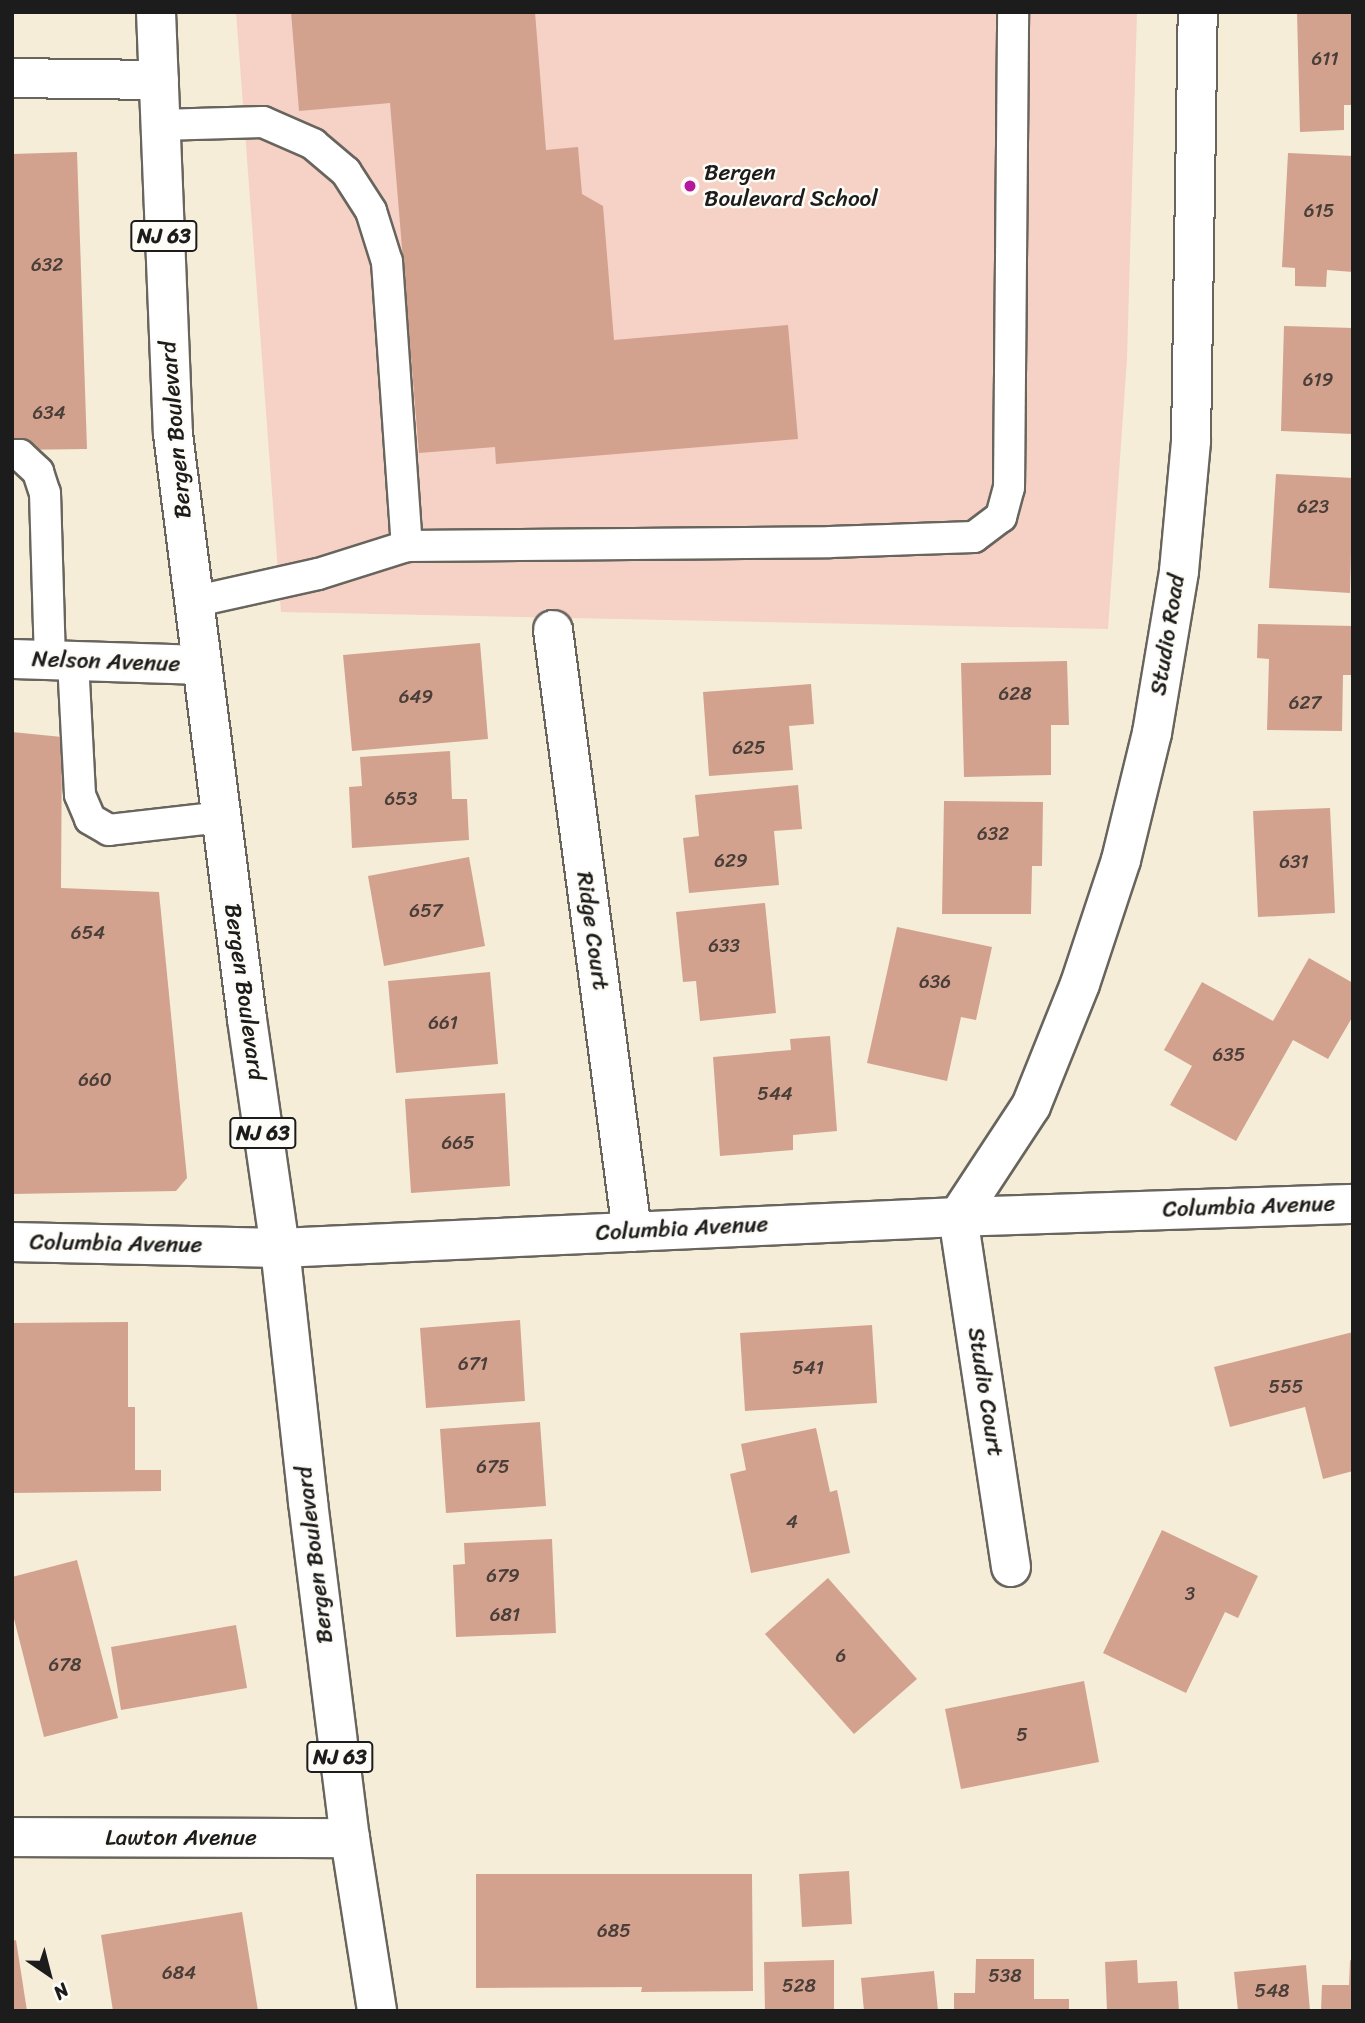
<!DOCTYPE html>
<style>
body{margin:0}
#map{position:relative;width:1365px;height:2023px;overflow:hidden;background:#f5edd8;font-family:Sriracha,sans-serif}
div>[style]{position:absolute}
[style*='--x']{left:calc(var(--x)*1px);top:calc(var(--y)*1px);width:calc(var(--w)*1px);rotate:calc(var(--a)*1deg)}
.built>*{inset:0;background:#f6d1c5}
.building>*{inset:0;background:#d2a28f}
.roads{filter:drop-shadow(2px 0 #68655e) drop-shadow(-2px 0 #68655e) drop-shadow(0 2px #68655e) drop-shadow(0 -2px #68655e)}
.lane>*{height:30px;margin:-15px;padding:0 15px;transform-origin:15px;border-radius:15px;background:#fff}
.street>*{height:38px;margin:-19px;padding:0 19px;transform-origin:19px;border-radius:19px;background:#fff}
.primary>*{height:38px;margin:-19px;padding:0 19px;transform-origin:19px;border-radius:19px;background:#fff}
.dots>*{width:19px;height:19px;translate:-50% -50%;box-sizing:border-box;border:4px solid #fdfcf7;border-radius:50%}
span{translate:-50% -50%;white-space:nowrap;text-align:center;line-height:1.15;-webkit-text-stroke:5px #fdfcf7;paint-order:stroke}
.number-label{font-size:19px;color:#4a3e39}
.number-label span{-webkit-text-stroke-width:0}
.shield-label span{padding:2px 5px;background:#fdfcf7;border:2px solid;border-radius:5px;-webkit-text-stroke-width:0}
.shield-label{font-size:21px;color:#1c1c1c;font-weight:700}
.poi-label{font-size:23px;color:#1c1c1c}
.left{translate:0 -50%;text-align:left}
.street-label{font-size:23px;color:#1c1c1c}
.frame{position:absolute;inset:0;border:14px solid #1c1c1c;pointer-events:none}
.north{position:absolute;left:14px;top:1939px;width:70px;height:70px;-webkit-text-stroke:5px #fdfcf7;paint-order:stroke;rotate:145deg;font-size:19px;font-weight:700;line-height:28px;text-align:center;color:#1c1c1c}
.north::after{content:'';display:block;margin:auto;width:24px;height:32px;background:#1c1c1c;clip-path:polygon(50% 0,100% 100%,50% 72%,0 100%)}
</style>
<div id="map">
<div class="built">
<i style="clip-path:polygon(236px 12px,1137px 12px,1127px 359px,1108px 629px,281px 612px)"></i>
</div>
<div class="building">
<i style="clip-path:polygon(291px 12px,535px 12px,546px 150px,578px 147px,582px 194px,603px 206px,614px 340px,788px 325px,798px 439px,496px 464px,495px 447px,419px 453px,390px 103px,299px 111px)"></i>
<i style="clip-path:polygon(1297px 12px,1353px 12px,1353px 105px,1344px 105px,1344px 130px,1300px 132px)"></i>
<i style="clip-path:polygon(77px 152px,87px 449px,12px 450px,12px 154px)"></i>
<i style="clip-path:polygon(1288px 153px,1353px 156px,1353px 272px,1327px 270px,1326px 287px,1295px 286px,1295px 268px,1282px 267px)"></i>
<i style="clip-path:polygon(1284px 326px,1353px 328px,1353px 434px,1281px 431px)"></i>
<i style="clip-path:polygon(1276px 474px,1353px 478px,1350px 593px,1269px 588px)"></i>
<i style="clip-path:polygon(1258px 624px,1353px 626px,1353px 675px,1343px 675px,1342px 731px,1267px 730px,1269px 659px,1257px 658px)"></i>
<i style="clip-path:polygon(480px 643px,488px 739px,352px 751px,343px 655px)"></i>
<i style="clip-path:polygon(1067px 661px,1069px 725px,1051px 725px,1051px 775px,964px 777px,961px 663px)"></i>
<i style="clip-path:polygon(811px 684px,814px 724px,789px 726px,793px 770px,709px 776px,703px 692px)"></i>
<i style="clip-path:polygon(12px 732px,62px 737px,61px 888px,159px 892px,187px 1178px,176px 1191px,12px 1194px)"></i>
<i style="clip-path:polygon(450px 751px,452px 799px,467px 799px,469px 840px,352px 848px,349px 787px,362px 786px,360px 757px)"></i>
<i style="clip-path:polygon(798px 785px,802px 829px,774px 831px,779px 885px,689px 893px,683px 838px,699px 836px,695px 795px)"></i>
<i style="clip-path:polygon(944px 801px,1043px 802px,1042px 866px,1032px 866px,1031px 914px,942px 914px)"></i>
<i style="clip-path:polygon(1330px 808px,1335px 913px,1258px 917px,1253px 811px)"></i>
<i style="clip-path:polygon(469px 857px,485px 946px,384px 966px,368px 876px)"></i>
<i style="clip-path:polygon(765px 903px,776px 1013px,700px 1021px,696px 981px,683px 982px,676px 912px)"></i>
<i style="clip-path:polygon(897px 927px,992px 947px,976px 1020px,961px 1017px,947px 1081px,867px 1063px)"></i>
<i style="clip-path:polygon(1309px 958px,1353px 983px,1353px 1016px,1328px 1059px,1293px 1040px,1236px 1141px,1170px 1105px,1192px 1066px,1164px 1050px,1202px 982px,1273px 1021px)"></i>
<i style="clip-path:polygon(490px 972px,498px 1064px,396px 1073px,388px 981px)"></i>
<i style="clip-path:polygon(830px 1036px,837px 1131px,793px 1135px,793px 1150px,720px 1156px,713px 1057px,791px 1050px,790px 1039px)"></i>
<i style="clip-path:polygon(505px 1093px,510px 1186px,411px 1193px,405px 1099px)"></i>
<i style="clip-path:polygon(520px 1320px,525px 1401px,426px 1408px,420px 1328px)"></i>
<i style="clip-path:polygon(128px 1322px,128px 1407px,135px 1407px,135px 1470px,161px 1470px,161px 1491px,12px 1493px,12px 1323px)"></i>
<i style="clip-path:polygon(872px 1325px,877px 1403px,745px 1411px,740px 1333px)"></i>
<i style="clip-path:polygon(1353px 1332px,1353px 1471px,1323px 1479px,1305px 1407px,1230px 1427px,1214px 1367px)"></i>
<i style="clip-path:polygon(540px 1422px,546px 1506px,446px 1513px,440px 1429px)"></i>
<i style="clip-path:polygon(816px 1428px,830px 1492px,837px 1490px,850px 1553px,751px 1573px,730px 1474px,746px 1470px,741px 1444px)"></i>
<i style="clip-path:polygon(1162px 1530px,1258px 1576px,1238px 1618px,1225px 1612px,1186px 1693px,1103px 1653px)"></i>
<i style="clip-path:polygon(552px 1539px,556px 1633px,456px 1637px,453px 1565px,465px 1564px,464px 1543px)"></i>
<i style="clip-path:polygon(77px 1560px,118px 1718px,44px 1737px,12px 1611px,12px 1577px)"></i>
<i style="clip-path:polygon(828px 1578px,917px 1679px,854px 1734px,765px 1634px)"></i>
<i style="clip-path:polygon(236px 1625px,247px 1688px,121px 1710px,111px 1647px)"></i>
<i style="clip-path:polygon(1084px 1681px,1099px 1762px,961px 1789px,945px 1709px)"></i>
<i style="clip-path:polygon(849px 1871px,852px 1924px,802px 1927px,799px 1874px)"></i>
<i style="clip-path:polygon(476px 1874px,752px 1874px,753px 1991px,641px 1992px,642px 1987px,476px 1988px)"></i>
<i style="clip-path:polygon(242px 1912px,258px 2011px,113px 2011px,101px 1935px)"></i>
<i style="clip-path:polygon(16px 1940px,27px 2011px,12px 2011px,12px 1941px)"></i>
<i style="clip-path:polygon(976px 1959px,1034px 1959px,1034px 1999px,1069px 1999px,1069px 2011px,954px 2011px,954px 1993px,975px 1993px)"></i>
<i style="clip-path:polygon(834px 1960px,834px 2011px,765px 2011px,764px 1962px)"></i>
<i style="clip-path:polygon(1137px 1960px,1138px 1983px,1177px 1981px,1179px 2011px,1107px 2011px,1105px 1962px)"></i>
<i style="clip-path:polygon(1350px 1960px,1353px 1961px,1353px 2011px,1321px 2011px,1322px 1985px,1349px 1985px)"></i>
<i style="clip-path:polygon(1306px 1965px,1310px 2011px,1238px 2011px,1234px 1972px)"></i>
<i style="clip-path:polygon(934px 1971px,938px 2011px,864px 2011px,861px 1978px)"></i>
</div>
<div class="roads">
<div class="lane">
<i style="--x:160;--y:125;--w:103;--a:-1.7"></i>
<i style="--x:263;--y:122;--w:55;--a:23.7"></i>
<i style="--x:313;--y:144;--w:43;--a:40.3"></i>
<i style="--x:346;--y:172;--w:46;--a:57.3"></i>
<i style="--x:371;--y:211;--w:53;--a:72.6"></i>
<i style="--x:387;--y:262;--w:285;--a:86"></i>
<i style="--x:407;--y:546;--w:93;--a:162.5"></i>
<i style="--x:318;--y:574;--w:128;--a:167.4"></i>
<i style="--x:12;--y:455;--w:8;--a:0"></i>
<i style="--x:20;--y:455;--w:25;--a:43"></i>
<i style="--x:38;--y:472;--w:22;--a:72"></i>
<i style="--x:45;--y:493;--w:167;--a:88.3"></i>
<i style="--x:407;--y:546;--w:423;--a:-0.5"></i>
<i style="--x:830;--y:542;--w:144;--a:-2"></i>
<i style="--x:974;--y:537;--w:34;--a:-37"></i>
<i style="--x:1001;--y:517;--w:30;--a:-75"></i>
<i style="--x:1009;--y:488;--w:476;--a:-89.5"></i>
<i style="--x:73;--y:661;--w:134;--a:87"></i>
<i style="--x:80;--y:795;--w:26;--a:67"></i>
<i style="--x:90;--y:819;--w:22;--a:30"></i>
<i style="--x:109;--y:830;--w:113;--a:-6.6"></i>
</div>
<div class="street">
<i style="--x:12;--y:78;--w:147;--a:0.8"></i>
<i style="--x:553;--y:630;--w:607;--a:82.52"></i>
<i style="--x:12;--y:659;--w:188;--a:1.8"></i>
<i style="--x:12;--y:1242;--w:268;--a:1.3"></i>
<i style="--x:280;--y:1248;--w:679;--a:-2.62"></i>
<i style="--x:958;--y:1217;--w:395;--a:-1.9"></i>
<i style="--x:1011;--y:1567;--w:354;--a:-98.6"></i>
<i style="--x:958;--y:1217;--w:133;--a:-56.7"></i>
<i style="--x:1031;--y:1106;--w:131;--a:-68.1"></i>
<i style="--x:1080;--y:984;--w:131;--a:-71.7"></i>
<i style="--x:1121;--y:860;--w:131;--a:-76.3"></i>
<i style="--x:1152;--y:733;--w:164;--a:-80.5"></i>
<i style="--x:1179;--y:571;--w:131;--a:-84.7"></i>
<i style="--x:1191;--y:441;--w:429;--a:-89.1"></i>
<i style="--x:12;--y:1837;--w:338;--a:0.2"></i>
</div>
<div class="primary">
<i style="--x:156;--y:12;--w:422;--a:87.7"></i>
<i style="--x:173;--y:434;--w:590;--a:82.79"></i>
<i style="--x:247;--y:1019;--w:231;--a:81.8"></i>
<i style="--x:280;--y:1248;--w:256;--a:83.7"></i>
<i style="--x:308;--y:1502;--w:339;--a:82.9"></i>
<i style="--x:350;--y:1838;--w:175;--a:81.1"></i>
</div>
</div>
<div class="dots">
<i style="left:690px;top:186px;background:#b5179e"></i>
</div>
<div class="number-label">
<span style="left:1325px;top:59px">611</span>
<span style="left:1319px;top:211px">615</span>
<span style="left:47px;top:265px">632</span>
<span style="left:1318px;top:380px">619</span>
<span style="left:49px;top:413px">634</span>
<span style="left:1313px;top:507px">623</span>
<span style="left:1015px;top:694px">628</span>
<span style="left:416px;top:697px">649</span>
<span style="left:1305px;top:703px">627</span>
<span style="left:749px;top:748px">625</span>
<span style="left:401px;top:799px">653</span>
<span style="left:993px;top:834px">632</span>
<span style="left:731px;top:861px">629</span>
<span style="left:1294px;top:862px">631</span>
<span style="left:426px;top:911px">657</span>
<span style="left:88px;top:933px">654</span>
<span style="left:724px;top:946px">633</span>
<span style="left:935px;top:982px">636</span>
<span style="left:443px;top:1023px">661</span>
<span style="left:1229px;top:1055px">635</span>
<span style="left:95px;top:1080px">660</span>
<span style="left:775px;top:1094px">544</span>
<span style="left:458px;top:1143px">665</span>
<span style="left:473px;top:1364px">671</span>
<span style="left:808px;top:1368px">541</span>
<span style="left:1286px;top:1387px">555</span>
<span style="left:493px;top:1467px">675</span>
<span style="left:792px;top:1522px">4</span>
<span style="left:503px;top:1576px">679</span>
<span style="left:1190px;top:1594px">3</span>
<span style="left:505px;top:1615px">681</span>
<span style="left:841px;top:1656px">6</span>
<span style="left:65px;top:1665px">678</span>
<span style="left:1022px;top:1735px">5</span>
<span style="left:614px;top:1931px">685</span>
<span style="left:179px;top:1973px">684</span>
<span style="left:1005px;top:1976px">538</span>
<span style="left:799px;top:1986px">528</span>
<span style="left:1272px;top:1991px">548</span>
</div>
<div class="shield-label">
<span style="left:164px;top:236px">NJ 63</span>
<span style="left:263px;top:1133px">NJ 63</span>
<span style="left:340px;top:1757px">NJ 63</span>
</div>
<div class="poi-label">
<span class="left" style="left:704px;top:186px">Bergen<br>Boulevard School</span>
</div>
<div class="street-label">
<span style="left:176px;top:430px;rotate:-95deg">Bergen Boulevard</span>
<span style="left:1168px;top:635px;rotate:-81deg">Studio Road</span>
<span style="left:106px;top:662px;rotate:2deg">Nelson Avenue</span>
<span style="left:592px;top:931px;rotate:82deg">Ridge Court</span>
<span style="left:244px;top:992px;rotate:82deg">Bergen Boulevard</span>
<span style="left:1249px;top:1207px;rotate:-2deg">Columbia Avenue</span>
<span style="left:682px;top:1229px;rotate:-3deg">Columbia Avenue</span>
<span style="left:116px;top:1244px;rotate:1deg">Columbia Avenue</span>
<span style="left:985px;top:1392px;rotate:81deg">Studio Court</span>
<span style="left:315px;top:1555px;rotate:-97deg">Bergen Boulevard</span>
<span style="left:181px;top:1838px">Lawton Avenue</span>
</div>
<div class="frame"></div>
<div class="north">N</div>
</div>
